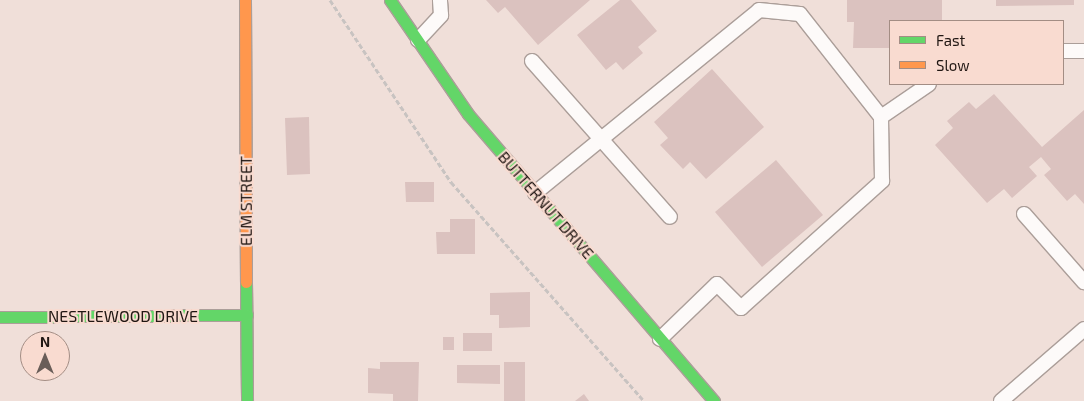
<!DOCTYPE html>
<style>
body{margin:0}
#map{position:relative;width:1084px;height:401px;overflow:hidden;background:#f0dfd9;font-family:"Exo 2",sans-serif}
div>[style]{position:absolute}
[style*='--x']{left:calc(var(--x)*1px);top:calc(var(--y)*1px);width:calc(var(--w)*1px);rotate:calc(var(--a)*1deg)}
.building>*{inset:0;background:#dbc2bf}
.path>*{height:3px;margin-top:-1.5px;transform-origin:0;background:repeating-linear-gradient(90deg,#c8c3c1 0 5px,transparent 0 7.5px)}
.roads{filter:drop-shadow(1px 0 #ab9e99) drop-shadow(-1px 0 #ab9e99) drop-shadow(0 1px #ab9e99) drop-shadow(0 -1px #ab9e99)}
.lane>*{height:14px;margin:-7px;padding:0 7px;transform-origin:7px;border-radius:7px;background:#fdfaf9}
.fast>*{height:11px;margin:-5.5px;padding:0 5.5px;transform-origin:5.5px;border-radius:5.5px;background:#63d668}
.slow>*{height:11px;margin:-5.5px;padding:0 5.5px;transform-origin:5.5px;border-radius:5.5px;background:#ff974d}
span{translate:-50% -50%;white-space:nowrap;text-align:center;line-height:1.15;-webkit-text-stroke:4px #f9dbd0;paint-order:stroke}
.street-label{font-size:16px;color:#211713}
.legend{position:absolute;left:889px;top:20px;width:175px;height:65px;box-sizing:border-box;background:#f9dbd0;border:1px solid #a38d84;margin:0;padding:6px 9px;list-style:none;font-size:15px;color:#211713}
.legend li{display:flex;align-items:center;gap:10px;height:25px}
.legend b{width:25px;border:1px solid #a38d84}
.north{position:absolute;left:20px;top:331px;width:50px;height:50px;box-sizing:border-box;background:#f9dbd0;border:1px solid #a38d84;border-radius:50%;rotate:0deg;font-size:14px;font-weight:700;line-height:20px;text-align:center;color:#211713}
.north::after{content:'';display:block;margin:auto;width:18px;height:22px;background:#695d58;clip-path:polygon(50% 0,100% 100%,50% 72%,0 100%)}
</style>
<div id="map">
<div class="building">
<i style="clip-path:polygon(486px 0,590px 0,538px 45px,505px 7px,498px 13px)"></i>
<i style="clip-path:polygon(620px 0,631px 0,657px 31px,638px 47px,643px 53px,623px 70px,616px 62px,606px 70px,577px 35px)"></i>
<i style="clip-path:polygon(847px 0,942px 0,942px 21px,890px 21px,890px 48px,853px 48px,854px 22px,847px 22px)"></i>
<i style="clip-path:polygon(996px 0,1074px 0,1074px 5px,996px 6px)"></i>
<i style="clip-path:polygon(712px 69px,764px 127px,706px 179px,690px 162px,683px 169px,660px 145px,668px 138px,654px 122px)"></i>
<i style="clip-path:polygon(994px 94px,1042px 147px,1084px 110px,1084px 204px,1075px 194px,1067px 201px,1044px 175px,1051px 169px,1041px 157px,1029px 167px,1037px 176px,1012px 198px,1004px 189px,987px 203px,935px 145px,953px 128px,947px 121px,969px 102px,976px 109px)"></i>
<i style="clip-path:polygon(309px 117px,310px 174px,287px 175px,285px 118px)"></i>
<i style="clip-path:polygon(776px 160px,823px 215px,762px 267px,715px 212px)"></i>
<i style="clip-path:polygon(405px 182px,434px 182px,434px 202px,406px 202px)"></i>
<i style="clip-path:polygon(450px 219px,475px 219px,475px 254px,437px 254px,436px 232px,450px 232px)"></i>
<i style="clip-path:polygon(530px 292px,530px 327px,499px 328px,499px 315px,490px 315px,490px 293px)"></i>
<i style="clip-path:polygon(463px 333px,492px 333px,492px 351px,463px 351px)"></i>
<i style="clip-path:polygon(443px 337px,454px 337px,454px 350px,443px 350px)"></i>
<i style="clip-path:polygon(380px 362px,419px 362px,418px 401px,393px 401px,393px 394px,368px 393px,368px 368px,380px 369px)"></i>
<i style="clip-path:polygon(504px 362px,525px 362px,525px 401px,504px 401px)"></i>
<i style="clip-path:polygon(457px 365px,500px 365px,500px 384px,457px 383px)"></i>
<i style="clip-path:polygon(584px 394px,589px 401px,575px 401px)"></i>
</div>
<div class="path">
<i style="--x:330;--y:0;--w:219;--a:56.4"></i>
<i style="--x:451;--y:182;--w:292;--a:48.6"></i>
</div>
<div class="roads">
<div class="lane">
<i style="--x:418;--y:40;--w:34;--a:-47"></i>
<i style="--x:441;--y:15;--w:15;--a:-94"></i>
<i style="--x:1063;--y:51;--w:21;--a:0"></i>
<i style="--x:532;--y:61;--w:208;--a:48.5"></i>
<i style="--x:535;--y:193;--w:289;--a:-39.2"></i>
<i style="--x:759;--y:10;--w:41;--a:5.6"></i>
<i style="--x:800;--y:14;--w:131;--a:51.8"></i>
<i style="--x:881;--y:117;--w:58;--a:-34.5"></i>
<i style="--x:1024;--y:214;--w:91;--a:48.6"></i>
<i style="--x:660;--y:339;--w:79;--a:-44"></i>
<i style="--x:717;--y:284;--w:34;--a:45"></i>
<i style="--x:741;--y:308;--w:190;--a:-42"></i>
<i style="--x:882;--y:181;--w:64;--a:-90.9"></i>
<i style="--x:1001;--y:401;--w:110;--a:-40.9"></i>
</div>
<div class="fast">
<i style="--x:390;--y:0;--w:138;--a:55.6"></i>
<i style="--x:468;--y:114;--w:378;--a:49.4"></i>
<i style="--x:246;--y:282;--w:119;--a:89.5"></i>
<i style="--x:0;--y:317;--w:247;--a:-0.5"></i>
</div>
<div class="slow">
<i style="--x:245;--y:0;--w:282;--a:89.8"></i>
</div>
</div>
<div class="street-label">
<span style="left:246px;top:201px;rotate:-90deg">ELM STREET</span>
<span style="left:546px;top:205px;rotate:49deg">BUTTERNUT DRIVE</span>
<span style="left:123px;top:316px">NESTLEWOOD DRIVE</span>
</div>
<ul class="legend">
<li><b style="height:6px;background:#63d668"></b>Fast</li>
<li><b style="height:6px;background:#ff974d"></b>Slow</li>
</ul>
<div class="north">N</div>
</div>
